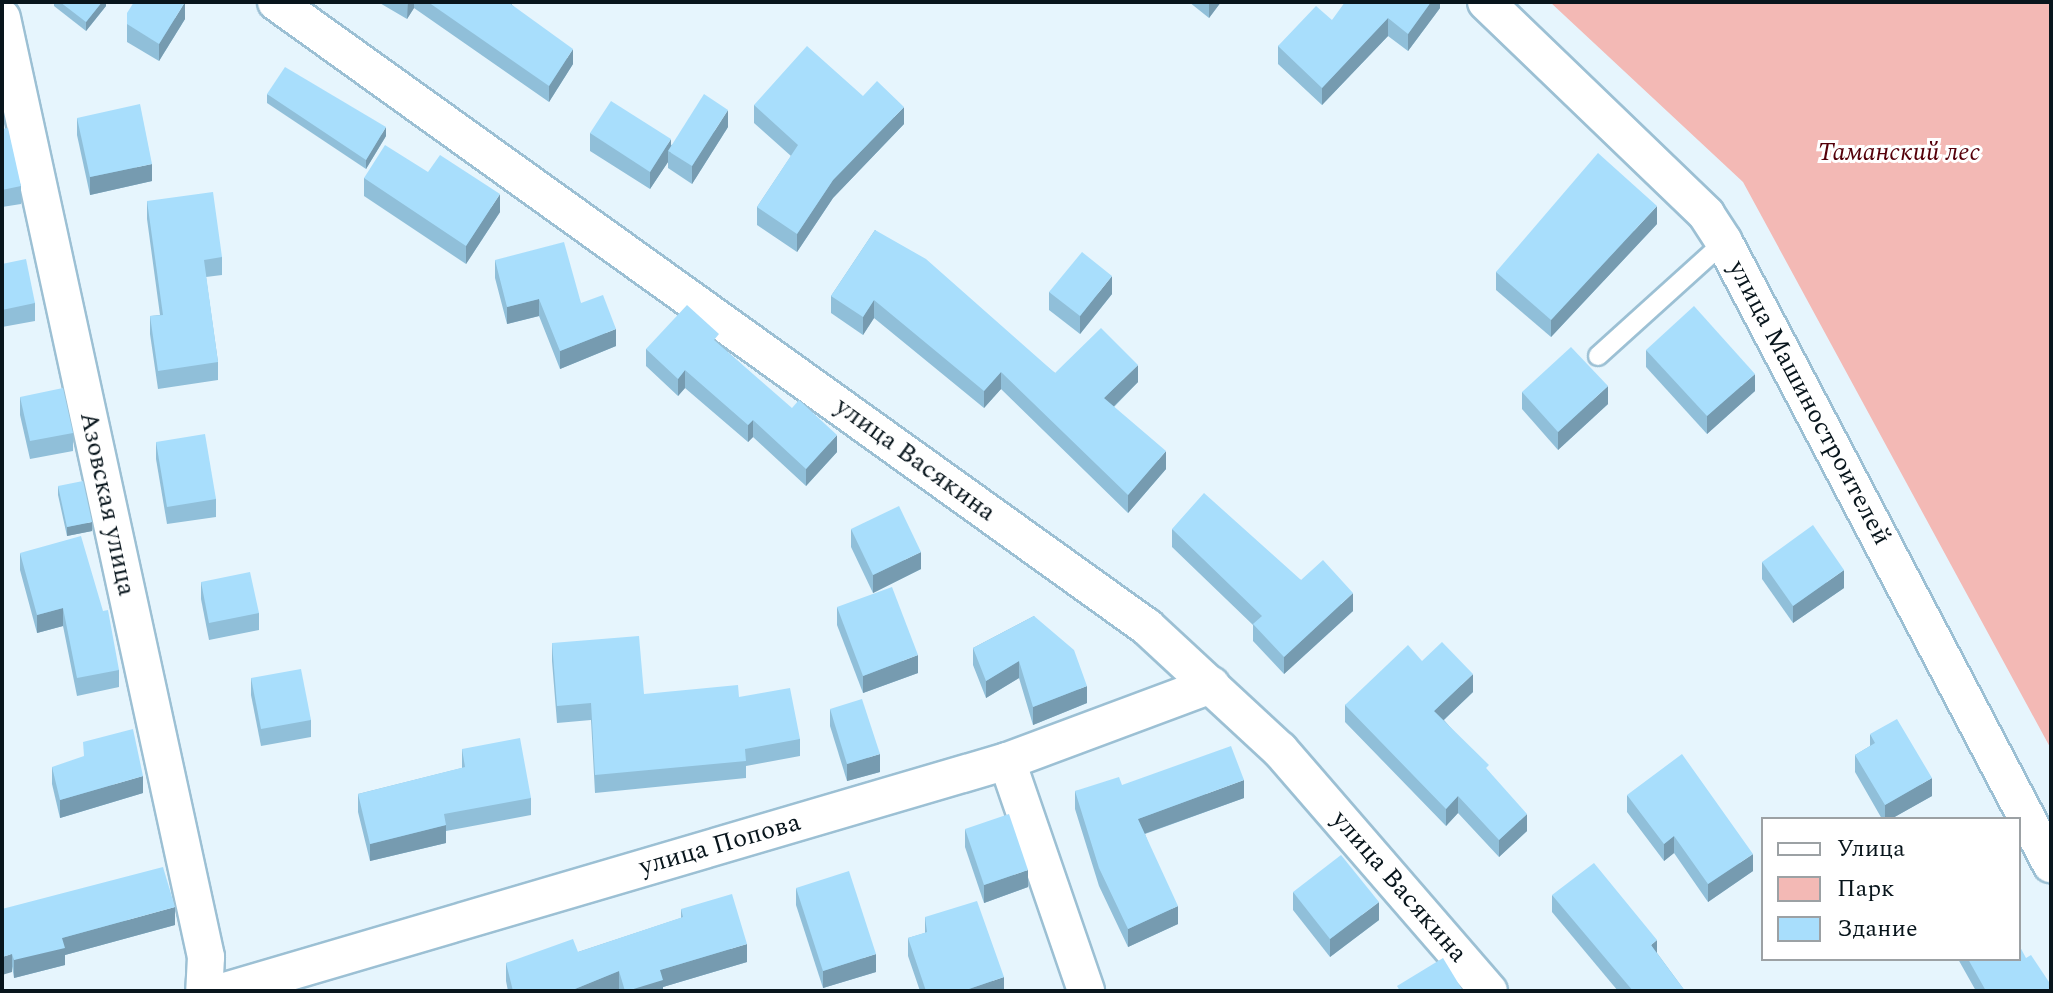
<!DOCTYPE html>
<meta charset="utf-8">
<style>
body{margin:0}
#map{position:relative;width:2053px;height:993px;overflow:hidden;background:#e6f5fd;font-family:Spectral,serif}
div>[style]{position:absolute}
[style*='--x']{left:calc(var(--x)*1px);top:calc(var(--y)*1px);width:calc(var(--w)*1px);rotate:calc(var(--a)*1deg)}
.green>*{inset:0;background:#f3b9b5}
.roads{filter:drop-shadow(2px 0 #9cc0d4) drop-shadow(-2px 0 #9cc0d4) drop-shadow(0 2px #9cc0d4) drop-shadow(0 -2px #9cc0d4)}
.service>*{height:18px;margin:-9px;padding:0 9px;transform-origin:9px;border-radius:9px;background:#fff}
.minor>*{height:36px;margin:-18px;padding:0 18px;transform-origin:18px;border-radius:18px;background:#fff}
.wall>*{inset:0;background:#90bfd9}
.shaded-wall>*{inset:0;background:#769bb0}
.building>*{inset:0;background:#a8defc}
span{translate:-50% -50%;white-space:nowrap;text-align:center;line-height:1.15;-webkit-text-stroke:6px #fff;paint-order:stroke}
.park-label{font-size:26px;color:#55000a;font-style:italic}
.street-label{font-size:26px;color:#08151c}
.frame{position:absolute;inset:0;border:4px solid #08151c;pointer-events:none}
.legend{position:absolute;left:1761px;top:817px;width:260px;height:144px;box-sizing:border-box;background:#fff;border:2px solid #9ca1a4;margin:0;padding:10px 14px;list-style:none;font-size:24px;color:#08151c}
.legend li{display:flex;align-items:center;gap:16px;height:40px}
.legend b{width:40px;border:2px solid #9ca1a4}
</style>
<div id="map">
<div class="green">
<i style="clip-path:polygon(1550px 2px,2051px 2px,2051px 749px,1743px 182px)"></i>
</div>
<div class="roads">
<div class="service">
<i style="--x:1598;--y:356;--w:170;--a:-42.1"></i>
</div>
<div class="minor">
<i style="--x:276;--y:2;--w:1072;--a:35.66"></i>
<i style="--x:1147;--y:627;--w:181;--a:42.8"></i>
<i style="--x:1280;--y:750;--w:319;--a:49.1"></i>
<i style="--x:1486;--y:2;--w:306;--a:43.9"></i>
<i style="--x:1706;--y:214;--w:33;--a:57"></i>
<i style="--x:1724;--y:242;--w:703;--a:62.27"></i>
<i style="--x:2;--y:18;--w:961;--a:77.74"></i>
<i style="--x:206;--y:957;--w:34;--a:93"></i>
<i style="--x:1007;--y:761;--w:243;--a:71"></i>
<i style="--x:225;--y:991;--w:815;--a:-16.39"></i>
<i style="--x:1007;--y:761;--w:218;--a:-20.4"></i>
</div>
</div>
<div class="wall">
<i style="clip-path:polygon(54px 2px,106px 2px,106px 6px,86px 31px,54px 6px)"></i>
<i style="clip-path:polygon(378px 2px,512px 2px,512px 5px,573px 64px,549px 102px,414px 8px,407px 19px)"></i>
<i style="clip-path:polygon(1189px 2px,1221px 2px,1209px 18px)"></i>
<i style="clip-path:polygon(1440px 2px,1440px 8px,1408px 51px,1388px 36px,1322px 105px,1278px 64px,1278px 46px,1332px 20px)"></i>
<i style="clip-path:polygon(127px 13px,185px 19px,159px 61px,127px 42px)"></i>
<i style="clip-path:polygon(267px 94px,386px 136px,366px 169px,267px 103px)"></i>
<i style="clip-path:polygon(863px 96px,904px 124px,833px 198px,797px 252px,757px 225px,757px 207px,791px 156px,754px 123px,754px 105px)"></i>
<i style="clip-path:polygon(77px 118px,152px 181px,90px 195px,77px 135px)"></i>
<i style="clip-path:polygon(728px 127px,692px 184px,668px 168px,668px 162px,650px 189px,590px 151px,590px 133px,671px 145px)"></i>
<i style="clip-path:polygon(2px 129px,21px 186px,21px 204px,2px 207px)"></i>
<i style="clip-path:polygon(428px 172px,500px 212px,466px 264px,364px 196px,364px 178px)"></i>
<i style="clip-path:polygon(147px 201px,222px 257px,222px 275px,206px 277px,218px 362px,218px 380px,158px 389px,150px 334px,150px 316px,160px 315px,147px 219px)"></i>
<i style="clip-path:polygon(1657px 224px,1551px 337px,1496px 290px,1496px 272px)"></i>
<i style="clip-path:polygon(875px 230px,1055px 373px,1138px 382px,1114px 407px,1166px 469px,1128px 513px,1001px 389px,984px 408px,874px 318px,863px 335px,831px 313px,831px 296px)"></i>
<i style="clip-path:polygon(495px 260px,581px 303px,616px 346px,560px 369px,539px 316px,507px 324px,495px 278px)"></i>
<i style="clip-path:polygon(2px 264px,35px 303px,35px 321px,2px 327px)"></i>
<i style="clip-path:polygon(1049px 292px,1112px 294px,1080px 334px,1049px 310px)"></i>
<i style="clip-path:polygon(719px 344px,837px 452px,806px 486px,753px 437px,748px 442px,685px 388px,678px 396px,646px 366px,646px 349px)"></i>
<i style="clip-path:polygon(1646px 350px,1755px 391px,1707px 434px,1646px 367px)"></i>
<i style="clip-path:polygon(1522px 392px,1608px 404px,1558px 450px,1522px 409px)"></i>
<i style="clip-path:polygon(20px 397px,73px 433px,73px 451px,30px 459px,20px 415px)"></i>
<i style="clip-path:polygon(156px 442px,216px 499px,216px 517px,167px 524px,156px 459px)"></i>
<i style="clip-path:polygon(58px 486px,92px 531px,67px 536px,58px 495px)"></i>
<i style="clip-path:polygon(851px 529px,921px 569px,873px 593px,851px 547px)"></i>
<i style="clip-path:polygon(1172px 529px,1301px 580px,1353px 611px,1284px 674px,1253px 641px,1253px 625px,1172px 547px)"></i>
<i style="clip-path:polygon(20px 553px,119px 670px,119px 687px,77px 696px,63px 626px,37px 633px,20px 570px)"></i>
<i style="clip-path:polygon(1762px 562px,1844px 588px,1793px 623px,1762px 579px)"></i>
<i style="clip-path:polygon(201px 582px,259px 613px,259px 630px,209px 640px,201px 599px)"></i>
<i style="clip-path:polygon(837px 607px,918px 673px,863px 693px,837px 625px)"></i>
<i style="clip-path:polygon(1034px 616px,1087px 703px,1033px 725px,1019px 678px,986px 698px,973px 665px,973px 648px)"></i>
<i style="clip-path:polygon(552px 643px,644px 694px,739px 697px,800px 739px,800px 756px,746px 766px,746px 778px,595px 793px,591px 720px,557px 723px,552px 661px)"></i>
<i style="clip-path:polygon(1422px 661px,1473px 692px,1444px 720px,1489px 772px,1527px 831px,1499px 857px,1458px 813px,1446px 826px,1345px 722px,1345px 705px)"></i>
<i style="clip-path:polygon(251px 678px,311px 720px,311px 737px,261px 746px,251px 695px)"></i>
<i style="clip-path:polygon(830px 709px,880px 772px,847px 781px,830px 726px)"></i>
<i style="clip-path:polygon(1870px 734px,1932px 796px,1891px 819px,1882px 819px,1855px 772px,1855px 755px,1870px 746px)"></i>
<i style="clip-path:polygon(462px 749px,531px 798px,531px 815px,446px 831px,446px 843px,370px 861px,358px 812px,358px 794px,462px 768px)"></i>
<i style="clip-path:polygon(52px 767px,143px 793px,60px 818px,52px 784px)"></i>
<i style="clip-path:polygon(1122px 785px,1244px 798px,1145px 834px,1178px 924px,1128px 947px,1099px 886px,1075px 809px,1075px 791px)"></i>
<i style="clip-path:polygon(1627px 795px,1753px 871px,1708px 902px,1674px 853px,1664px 861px,1627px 812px)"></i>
<i style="clip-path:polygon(965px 829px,1028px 887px,984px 903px,965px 847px)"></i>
<i style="clip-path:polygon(796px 888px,876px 972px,823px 988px,796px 905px)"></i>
<i style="clip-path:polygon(1293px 892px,1379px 920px,1330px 957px,1293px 910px)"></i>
<i style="clip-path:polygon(1552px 895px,1657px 953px,1685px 991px,1618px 991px,1552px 912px)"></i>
<i style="clip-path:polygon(2px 909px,175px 925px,65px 955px,65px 965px,14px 978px)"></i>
<i style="clip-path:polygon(681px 909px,747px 962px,663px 987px,663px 991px,619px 991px,619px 989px,613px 991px,508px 991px,506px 981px,506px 963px,578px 952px,681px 918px)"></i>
<i style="clip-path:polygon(925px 917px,1004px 991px,920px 991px,908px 956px,908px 938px,925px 933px)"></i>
<i style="clip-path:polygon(2026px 958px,2051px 991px,1976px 991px,1958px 959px,2019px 959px)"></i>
</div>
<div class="shaded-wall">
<i style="clip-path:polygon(102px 2px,106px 2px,106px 6px,86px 31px,86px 22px)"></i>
<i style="clip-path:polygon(185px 2px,185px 19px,159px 61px,159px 44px)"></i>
<i style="clip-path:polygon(408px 2px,414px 2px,414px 8px,407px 19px)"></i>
<i style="clip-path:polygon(1209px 2px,1221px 2px,1209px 18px)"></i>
<i style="clip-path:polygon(1431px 2px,1440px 2px,1440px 8px,1408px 51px,1408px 34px)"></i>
<i style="clip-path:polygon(1388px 18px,1388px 36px,1322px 105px,1322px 88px)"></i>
<i style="clip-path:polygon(573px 49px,573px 64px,549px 102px,549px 86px)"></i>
<i style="clip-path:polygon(904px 107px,904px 124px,833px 198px,797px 252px,797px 234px,833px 180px)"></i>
<i style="clip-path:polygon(728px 110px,728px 127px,692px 184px,692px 166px)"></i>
<i style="clip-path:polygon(386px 127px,386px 136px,366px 169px,366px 160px)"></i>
<i style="clip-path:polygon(671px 139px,671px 153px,668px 151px,668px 162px,650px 189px,650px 172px)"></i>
<i style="clip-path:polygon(152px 164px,152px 181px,90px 195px,90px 177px)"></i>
<i style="clip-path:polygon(500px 194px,500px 212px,466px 264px,466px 246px)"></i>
<i style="clip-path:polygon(1657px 206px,1657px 224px,1551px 337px,1551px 320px)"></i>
<i style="clip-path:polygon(1112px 276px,1112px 294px,1080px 334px,1080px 316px)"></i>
<i style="clip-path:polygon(539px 299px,539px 316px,507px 324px,507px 307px)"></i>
<i style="clip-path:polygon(874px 300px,874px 318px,863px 335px,863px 317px)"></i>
<i style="clip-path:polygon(616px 329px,616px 346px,560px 369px,560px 351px)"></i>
<i style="clip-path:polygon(1138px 365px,1138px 382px,1104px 416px,1104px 398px)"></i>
<i style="clip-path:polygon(685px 370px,685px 388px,678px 396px,678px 379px)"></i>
<i style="clip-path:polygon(1001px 372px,1001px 389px,984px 408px,984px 391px)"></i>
<i style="clip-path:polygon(1755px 374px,1755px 391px,1707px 434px,1707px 416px)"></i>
<i style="clip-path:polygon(1608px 386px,1608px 404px,1558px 450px,1558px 432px)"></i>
<i style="clip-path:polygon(753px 420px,753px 437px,748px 442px,748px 425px)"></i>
<i style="clip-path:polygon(837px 435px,837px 452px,806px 486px,806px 469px)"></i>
<i style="clip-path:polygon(1166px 451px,1166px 469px,1128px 513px,1128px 495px)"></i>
<i style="clip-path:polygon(92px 522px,92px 531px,67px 536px,67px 527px)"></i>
<i style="clip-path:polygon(921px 552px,921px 569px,873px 593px,873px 575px)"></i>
<i style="clip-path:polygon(1844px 570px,1844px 588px,1793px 623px,1793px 606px)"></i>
<i style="clip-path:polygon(1353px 593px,1353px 611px,1284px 674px,1284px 657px)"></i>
<i style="clip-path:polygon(63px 608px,63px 626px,37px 633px,37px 615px)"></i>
<i style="clip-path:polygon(918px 655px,918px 673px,863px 693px,863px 676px)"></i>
<i style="clip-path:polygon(1019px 661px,1019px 678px,986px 698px,986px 681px)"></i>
<i style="clip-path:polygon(1473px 674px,1473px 692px,1434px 729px,1434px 711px)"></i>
<i style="clip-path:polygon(1087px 686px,1087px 703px,1033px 725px,1033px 707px)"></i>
<i style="clip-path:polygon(880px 754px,880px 772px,847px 781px,847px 764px)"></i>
<i style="clip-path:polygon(143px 776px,143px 793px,60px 818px,60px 800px)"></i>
<i style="clip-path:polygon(1932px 778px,1932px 796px,1891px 819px,1885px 819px,1885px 805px)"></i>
<i style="clip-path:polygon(1244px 780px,1244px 798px,1138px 836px,1138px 819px)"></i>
<i style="clip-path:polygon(1458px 796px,1458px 813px,1446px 826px,1446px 809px)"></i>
<i style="clip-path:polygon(1527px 814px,1527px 831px,1499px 857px,1499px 840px)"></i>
<i style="clip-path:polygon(446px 825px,446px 843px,370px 861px,370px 844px)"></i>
<i style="clip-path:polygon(1674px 836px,1674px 853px,1664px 861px,1664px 844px)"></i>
<i style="clip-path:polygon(1753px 854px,1753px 871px,1708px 902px,1708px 884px)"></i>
<i style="clip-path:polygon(1028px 870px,1028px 887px,984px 903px,984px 885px)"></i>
<i style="clip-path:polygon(1379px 902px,1379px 920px,1330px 957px,1330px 939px)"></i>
<i style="clip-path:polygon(1178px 906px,1178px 924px,1128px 947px,1128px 929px)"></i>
<i style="clip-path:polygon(175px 907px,175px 925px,65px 955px,65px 965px,14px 978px,14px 960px,62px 938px)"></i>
<i style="clip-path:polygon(1657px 940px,1657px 957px,1651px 945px)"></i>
<i style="clip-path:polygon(747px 944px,747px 962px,663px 987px,663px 991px,627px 991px,660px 970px)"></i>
<i style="clip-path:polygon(12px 954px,12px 972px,2px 975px,2px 957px)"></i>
<i style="clip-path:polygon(876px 954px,876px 972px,823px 988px,823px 971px)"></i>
<i style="clip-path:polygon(619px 971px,619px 989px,613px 991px,570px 991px)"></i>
<i style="clip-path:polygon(1004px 977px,1004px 991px,963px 991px)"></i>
</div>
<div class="building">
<i style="clip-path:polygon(60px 2px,102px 2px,86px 22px)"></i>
<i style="clip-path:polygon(134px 2px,185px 2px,159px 44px,127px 24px,127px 13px)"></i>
<i style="clip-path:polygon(428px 2px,508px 2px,573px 49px,549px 86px)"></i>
<i style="clip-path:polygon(1345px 2px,1431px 2px,1408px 34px,1388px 18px,1322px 88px,1278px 46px,1316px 6px,1332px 20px)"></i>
<i style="clip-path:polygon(807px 46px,863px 96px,877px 81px,904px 107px,833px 180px,797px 234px,757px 207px,798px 145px,754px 105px)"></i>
<i style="clip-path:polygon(285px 67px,386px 127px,366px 160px,267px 94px)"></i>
<i style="clip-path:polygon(704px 94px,728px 110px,692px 166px,668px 151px)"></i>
<i style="clip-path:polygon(611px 101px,671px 139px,650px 172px,590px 133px)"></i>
<i style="clip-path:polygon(140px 104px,152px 164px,90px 177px,77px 118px)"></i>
<i style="clip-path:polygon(8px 128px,21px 186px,2px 190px,2px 129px)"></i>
<i style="clip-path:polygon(385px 145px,428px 172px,440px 155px,500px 194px,466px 246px,364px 178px)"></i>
<i style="clip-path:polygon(1598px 153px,1657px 206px,1551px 320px,1496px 272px)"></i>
<i style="clip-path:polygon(213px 192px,222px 257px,204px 260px,218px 362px,158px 371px,150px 316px,163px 315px,147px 201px)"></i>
<i style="clip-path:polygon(875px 230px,926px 259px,1055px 373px,1101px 328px,1138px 365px,1104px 398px,1166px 451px,1128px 495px,1001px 372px,984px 391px,874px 300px,863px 317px,831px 296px)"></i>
<i style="clip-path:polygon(564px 242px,581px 303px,603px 295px,616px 329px,560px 351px,539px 299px,507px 307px,495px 260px)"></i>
<i style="clip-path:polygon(1082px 252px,1112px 276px,1080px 316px,1049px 292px)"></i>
<i style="clip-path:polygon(26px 259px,35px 303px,2px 310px,2px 264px)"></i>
<i style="clip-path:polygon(687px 305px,719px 334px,714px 340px,792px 408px,799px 400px,837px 435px,806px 469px,753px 420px,748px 425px,685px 370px,678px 379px,646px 349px)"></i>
<i style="clip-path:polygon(1694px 306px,1755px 374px,1707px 416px,1646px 350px)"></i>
<i style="clip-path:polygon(1571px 347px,1608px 386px,1558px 432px,1522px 392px)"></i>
<i style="clip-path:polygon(63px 388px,73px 433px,30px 441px,20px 397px)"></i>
<i style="clip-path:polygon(205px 434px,216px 499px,167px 507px,156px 442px)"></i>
<i style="clip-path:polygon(83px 481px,92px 522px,67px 527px,58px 486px)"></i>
<i style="clip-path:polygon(1204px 493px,1301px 580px,1323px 560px,1353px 593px,1284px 657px,1253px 624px,1262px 616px,1172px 529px)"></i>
<i style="clip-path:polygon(899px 506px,921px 552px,873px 575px,851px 529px)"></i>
<i style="clip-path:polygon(1813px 525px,1844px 570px,1793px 606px,1762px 562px)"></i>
<i style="clip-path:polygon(81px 536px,103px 611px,108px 610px,119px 670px,77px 678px,63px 608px,37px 615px,20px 553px)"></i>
<i style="clip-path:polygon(250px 572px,259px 613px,209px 623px,201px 582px)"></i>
<i style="clip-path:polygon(892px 587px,918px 655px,863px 676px,837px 607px)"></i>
<i style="clip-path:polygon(1034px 616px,1074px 650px,1087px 686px,1033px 707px,1019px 661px,986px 681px,973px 648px)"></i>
<i style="clip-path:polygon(639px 636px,644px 694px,738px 685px,739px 697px,790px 688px,800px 739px,745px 749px,746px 761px,595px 775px,591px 703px,557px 706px,552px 643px)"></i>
<i style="clip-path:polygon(1442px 642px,1473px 674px,1434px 711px,1489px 765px,1486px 768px,1527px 814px,1499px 840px,1458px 796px,1446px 809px,1345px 705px,1408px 645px,1422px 661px)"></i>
<i style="clip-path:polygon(301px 669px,311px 720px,261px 729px,251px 678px)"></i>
<i style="clip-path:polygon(862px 699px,880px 754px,847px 764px,830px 709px)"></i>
<i style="clip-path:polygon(1897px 719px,1932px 778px,1885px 805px,1855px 755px,1875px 743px,1870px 734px)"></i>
<i style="clip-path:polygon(133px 729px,143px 776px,60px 800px,52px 767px,84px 756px,83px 742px)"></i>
<i style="clip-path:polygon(520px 738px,531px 798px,444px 814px,446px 825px,370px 844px,358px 794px,465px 767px,462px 749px)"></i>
<i style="clip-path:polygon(1231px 746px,1244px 780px,1138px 819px,1178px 906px,1128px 929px,1099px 868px,1075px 791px,1119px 777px,1122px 785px)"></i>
<i style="clip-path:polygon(1682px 754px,1753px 854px,1708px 884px,1674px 836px,1664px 844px,1627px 795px)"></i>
<i style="clip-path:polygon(1009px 814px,1028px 870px,984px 885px,965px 829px)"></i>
<i style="clip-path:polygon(1341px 855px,1379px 902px,1330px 939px,1293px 892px)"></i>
<i style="clip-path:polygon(1594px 863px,1657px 940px,1651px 945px,1685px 991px,1633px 991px,1552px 895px)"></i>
<i style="clip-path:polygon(163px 867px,175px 907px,62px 938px,65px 948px,14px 960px,12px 954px,2px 957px,2px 909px)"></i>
<i style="clip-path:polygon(849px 871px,876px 954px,823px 971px,796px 888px)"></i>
<i style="clip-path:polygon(732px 894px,747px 944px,660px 970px,663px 980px,627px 991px,625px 991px,619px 971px,570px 991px,513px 991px,506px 963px,573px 939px,578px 952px,683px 917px,681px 909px)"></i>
<i style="clip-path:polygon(977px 901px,1004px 977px,963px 991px,926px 991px,908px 938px,927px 932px,925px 917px)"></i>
<i style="clip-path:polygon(2019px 945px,2026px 958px,2031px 955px,2051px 985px,2051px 991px,1986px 991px,1968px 959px,2019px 959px)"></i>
<i style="clip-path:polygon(1443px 958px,1463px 991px,1400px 991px,1397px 986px)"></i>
</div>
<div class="park-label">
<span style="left:1899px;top:153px">Таманский лес</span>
</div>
<div class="street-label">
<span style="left:1809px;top:403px;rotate:62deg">улица Машиностроителей</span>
<span style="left:915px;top:460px;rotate:36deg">улица Васякина</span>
<span style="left:107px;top:504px;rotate:78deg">Азовская улица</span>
<span style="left:720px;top:845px;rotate:-16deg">улица Попова</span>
<span style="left:1399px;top:887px;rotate:49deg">улица Васякина</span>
</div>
<div class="frame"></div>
<ul class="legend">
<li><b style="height:10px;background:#fff"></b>Улица</li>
<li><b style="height:22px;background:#f3b9b5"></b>Парк</li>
<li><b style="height:22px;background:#a8defc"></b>Здание</li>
</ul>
</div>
